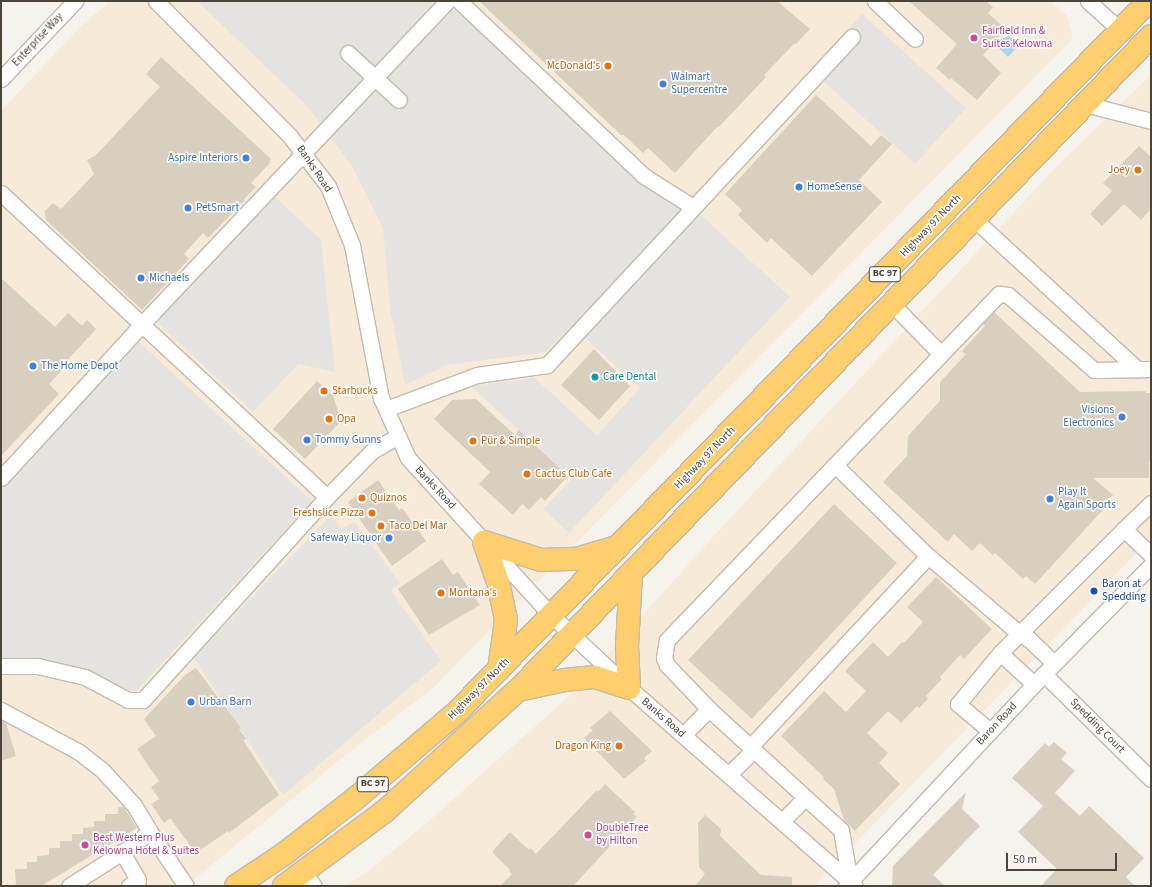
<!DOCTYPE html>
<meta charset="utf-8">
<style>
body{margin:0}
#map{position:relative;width:1152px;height:887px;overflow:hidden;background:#f6f3ec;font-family:"Source Sans 3",sans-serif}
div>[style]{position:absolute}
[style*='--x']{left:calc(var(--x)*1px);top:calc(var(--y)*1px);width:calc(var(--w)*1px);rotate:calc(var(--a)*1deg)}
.commercial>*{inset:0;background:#f7ead8}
.parking>*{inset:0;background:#e5e3e0}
.water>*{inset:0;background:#a9d4f2}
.building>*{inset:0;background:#d8cfc1}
.roads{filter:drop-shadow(1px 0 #c2bbae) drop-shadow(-1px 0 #c2bbae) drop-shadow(0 1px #c2bbae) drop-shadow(0 -1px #c2bbae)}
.minor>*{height:15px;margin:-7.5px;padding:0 7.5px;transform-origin:7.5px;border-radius:7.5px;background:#fff}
.highway>*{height:22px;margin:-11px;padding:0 11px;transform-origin:11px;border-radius:11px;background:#ffcf6e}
.dots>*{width:11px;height:11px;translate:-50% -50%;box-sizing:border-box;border:2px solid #fff;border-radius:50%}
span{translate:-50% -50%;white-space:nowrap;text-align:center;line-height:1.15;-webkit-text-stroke:3px #fff;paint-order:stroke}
.shield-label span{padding:1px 3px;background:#fff;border:1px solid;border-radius:3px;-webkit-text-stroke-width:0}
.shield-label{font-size:10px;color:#4b4439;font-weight:700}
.hotel-label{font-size:11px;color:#b23c85}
.left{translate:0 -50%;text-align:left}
.street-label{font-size:11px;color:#4b4439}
.food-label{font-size:11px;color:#c56008}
.right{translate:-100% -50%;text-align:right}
.shop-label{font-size:11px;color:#366cbe}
.culture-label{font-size:11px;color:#0d838f}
.transit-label{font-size:11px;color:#164399}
.frame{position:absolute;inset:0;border:2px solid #4b4439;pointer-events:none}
.scale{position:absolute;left:1006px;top:853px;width:111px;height:18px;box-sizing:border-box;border:2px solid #4b4439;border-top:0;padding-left:5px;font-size:12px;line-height:14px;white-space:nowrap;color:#4b4439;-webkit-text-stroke:3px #fff;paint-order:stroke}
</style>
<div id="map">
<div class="commercial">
<i style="clip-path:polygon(110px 1px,1051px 1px,1067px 16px,1073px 38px,433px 688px,343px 757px,186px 886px,1px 886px,1px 111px,82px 25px)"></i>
<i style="clip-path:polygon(1151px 75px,1151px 538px,814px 886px,346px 886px,371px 869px,429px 821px,577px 689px,711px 539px,1056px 167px)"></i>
</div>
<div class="parking">
<i style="clip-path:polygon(197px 1px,444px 1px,534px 80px,667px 184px,790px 297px,569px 533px,543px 509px,572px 479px,471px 386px,535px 378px,597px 435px,640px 388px,572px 326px,546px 352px,447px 365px,405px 385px,390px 309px,383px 228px,352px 166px,307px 106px)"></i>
<i style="clip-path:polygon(862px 14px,966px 108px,915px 164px,811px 70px)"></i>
<i style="clip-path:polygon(275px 197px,321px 240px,335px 372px,298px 364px,253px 412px,157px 322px)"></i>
<i style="clip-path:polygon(139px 342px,312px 501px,135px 692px,66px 667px,1px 662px,1px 490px)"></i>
<i style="clip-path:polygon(331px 515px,341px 529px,354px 522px,400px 583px,391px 590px,441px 661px,283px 795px,194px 658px)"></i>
</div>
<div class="water">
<i style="clip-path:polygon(1009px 36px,1019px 45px,1008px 57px,992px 42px)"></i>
</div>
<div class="building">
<i style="clip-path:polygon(479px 1px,777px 1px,810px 29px,796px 44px,795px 43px,764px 75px,766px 77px,719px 127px,718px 126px,675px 173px,648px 148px,643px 153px,624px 135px,621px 135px)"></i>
<i style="clip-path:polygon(909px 1px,986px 1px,993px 7px,988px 13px,1001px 25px,999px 27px,1003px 32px,983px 55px,1001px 73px,977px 100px,951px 78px,950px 80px,936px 68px,957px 44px)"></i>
<i style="clip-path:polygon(161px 57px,271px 159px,269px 162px,270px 163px,251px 183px,256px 187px,244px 199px,245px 200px,208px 238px,203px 233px,184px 254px,189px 259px,142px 310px,46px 220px,45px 211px,53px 203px,61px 209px,94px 174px,87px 160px,95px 156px,160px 87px,146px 74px)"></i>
<i style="clip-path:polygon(816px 95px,871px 146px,881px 135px,892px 144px,859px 180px,882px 202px,812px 276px,771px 238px,767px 243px,738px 215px,742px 210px,725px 194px)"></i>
<i style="clip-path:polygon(1139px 146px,1151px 157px,1151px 209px,1141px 220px,1124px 204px,1102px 226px,1090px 214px,1112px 191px,1103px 183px)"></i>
<i style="clip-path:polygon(1px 278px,55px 327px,68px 313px,82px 326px,87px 320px,96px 329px,63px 365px,65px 367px,49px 384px,59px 394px,1px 456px)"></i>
<i style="clip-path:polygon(994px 312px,1080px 392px,1145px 391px,1146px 393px,1151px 393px,1151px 461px,1149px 461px,1149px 478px,1093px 478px,1113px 495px,1110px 498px,1112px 500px,1035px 584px,1026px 576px,1023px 579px,995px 553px,993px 555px,980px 543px,972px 551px,954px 534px,948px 542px,883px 482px,907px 456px,908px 436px,940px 401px,940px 382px,966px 354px,962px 351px,985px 326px,983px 324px)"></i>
<i style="clip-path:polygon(594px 349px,630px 386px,599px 420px,561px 385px)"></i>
<i style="clip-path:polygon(317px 381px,333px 395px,341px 421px,305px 459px,273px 429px)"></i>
<i style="clip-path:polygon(476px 399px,515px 435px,519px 430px,568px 476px,545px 501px,541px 497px,529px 510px,522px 504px,513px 515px,479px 484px,490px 472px,434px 419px,452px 400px)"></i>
<i style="clip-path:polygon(378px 480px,399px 510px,402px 508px,426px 541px,392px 566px,348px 502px)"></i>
<i style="clip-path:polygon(834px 504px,897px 563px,752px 719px,688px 660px)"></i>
<i style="clip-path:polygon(442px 559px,453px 575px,458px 572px,480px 605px,429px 635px,398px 589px)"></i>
<i style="clip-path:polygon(936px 577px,992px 629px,964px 659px,960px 655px,940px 677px,942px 679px,926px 696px,928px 699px,919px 708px,917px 706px,901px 723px,888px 711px,867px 733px,888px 753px,879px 763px,900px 784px,855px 831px,844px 820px,834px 789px,823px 779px,824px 777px,781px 736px,824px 691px,846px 712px,866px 691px,845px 671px,873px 642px,888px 657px,902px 642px,904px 643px,923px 622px,907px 607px)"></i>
<i style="clip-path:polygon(196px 668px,241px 728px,239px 729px,246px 739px,243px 740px,279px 795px,229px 833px,228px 831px,197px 852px,194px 847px,192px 848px,170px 818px,164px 823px,151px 804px,159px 799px,151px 787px,159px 781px,137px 749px,156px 736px,144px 719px,185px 675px)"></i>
<i style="clip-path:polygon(610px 711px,652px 751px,644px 758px,646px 761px,624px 779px,584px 738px,593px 730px,590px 728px)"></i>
<i style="clip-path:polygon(1px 720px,6px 723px,16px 756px,1px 761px)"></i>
<i style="clip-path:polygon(1054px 742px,1067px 753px,1061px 759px,1075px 771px,1055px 793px,1080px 816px,1089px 806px,1144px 858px,1126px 877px,1135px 886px,1041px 886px,1057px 869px,1018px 832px,1043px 806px,1012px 778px,1045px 743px,1049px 747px)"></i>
<i style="clip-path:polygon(605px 784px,635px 812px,633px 814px,637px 817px,573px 886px,500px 886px,512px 874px,509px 871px,510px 870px,492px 852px,510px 832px,529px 850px,530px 848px,536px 854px,597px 790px,598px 792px)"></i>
<i style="clip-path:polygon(966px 792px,962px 809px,980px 826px,933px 875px,945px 886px,892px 886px,893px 866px)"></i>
<i style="clip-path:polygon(118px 807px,124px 807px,137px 828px,41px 886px,16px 886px,15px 869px,27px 869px,27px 862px,37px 862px,37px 856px,49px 855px,49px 848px,60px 848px,60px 841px,72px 841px,72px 834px,83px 834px,83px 828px,94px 827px,94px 821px,105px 821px,105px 814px,118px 814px)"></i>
<i style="clip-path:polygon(705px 815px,721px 829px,720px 836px,761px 875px,792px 877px,792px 886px,695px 886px,705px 874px,699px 867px,698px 823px)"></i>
</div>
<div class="roads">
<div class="minor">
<i style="--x:156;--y:1;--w:189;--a:45.2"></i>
<i style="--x:289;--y:135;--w:64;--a:52.6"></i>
<i style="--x:328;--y:186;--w:64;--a:67.9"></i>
<i style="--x:352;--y:245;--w:156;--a:79.3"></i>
<i style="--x:381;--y:398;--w:66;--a:65.8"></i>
<i style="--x:408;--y:458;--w:212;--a:47.7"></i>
<i style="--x:551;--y:615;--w:107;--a:43.1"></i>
<i style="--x:629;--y:688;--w:300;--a:41.2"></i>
<i style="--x:459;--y:1;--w:255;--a:43.4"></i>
<i style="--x:644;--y:176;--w:58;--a:32.3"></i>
<i style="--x:875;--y:1;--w:55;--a:43.5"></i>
<i style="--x:1088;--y:1;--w:45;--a:42.3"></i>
<i style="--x:348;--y:53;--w:69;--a:42.7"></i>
<i style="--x:1;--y:79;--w:108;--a:-46.5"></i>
<i style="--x:1085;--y:104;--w:68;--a:14.4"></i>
<i style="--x:1;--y:193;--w:446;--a:43"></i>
<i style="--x:327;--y:497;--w:274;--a:132.2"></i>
<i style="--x:143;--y:700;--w:15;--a:180"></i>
<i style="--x:128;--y:700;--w:49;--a:-151.9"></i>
<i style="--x:85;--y:677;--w:49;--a:-167.1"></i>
<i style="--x:37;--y:666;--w:36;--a:180"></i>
<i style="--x:974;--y:219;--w:222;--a:42.6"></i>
<i style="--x:892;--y:304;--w:70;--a:45.6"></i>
<i style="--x:386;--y:409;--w:97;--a:-20.5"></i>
<i style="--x:477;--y:375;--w:71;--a:-8.1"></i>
<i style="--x:547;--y:365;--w:448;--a:-47.1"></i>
<i style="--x:835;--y:465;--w:130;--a:44.4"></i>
<i style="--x:1;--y:478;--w:209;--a:-47.5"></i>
<i style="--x:142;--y:324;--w:444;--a:-46.6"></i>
<i style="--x:327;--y:497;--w:64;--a:-45.6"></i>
<i style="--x:372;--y:451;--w:30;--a:-30"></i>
<i style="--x:1124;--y:529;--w:37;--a:-44"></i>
<i style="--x:1044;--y:674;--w:150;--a:44.5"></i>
<i style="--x:1034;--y:684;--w:46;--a:-137.6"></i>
<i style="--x:1000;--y:653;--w:175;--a:-45"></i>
<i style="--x:1124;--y:529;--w:37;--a:44"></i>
<i style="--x:709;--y:709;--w:61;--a:-133.7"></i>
<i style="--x:667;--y:665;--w:8;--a:-113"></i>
<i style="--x:664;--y:658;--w:18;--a:-81"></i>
<i style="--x:667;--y:640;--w:480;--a:-46.2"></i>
<i style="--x:999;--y:294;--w:9;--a:6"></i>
<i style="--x:1008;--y:295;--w:114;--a:41.1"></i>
<i style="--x:1094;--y:370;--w:57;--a:-1"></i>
<i style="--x:1;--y:710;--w:89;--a:28.3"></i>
<i style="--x:79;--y:752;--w:31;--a:38"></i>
<i style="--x:103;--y:771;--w:46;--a:47.6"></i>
<i style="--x:134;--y:805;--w:31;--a:59"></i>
<i style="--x:150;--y:832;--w:34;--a:144"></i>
<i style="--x:122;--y:852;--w:32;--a:60"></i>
<i style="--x:138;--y:880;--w:11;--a:146"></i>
<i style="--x:990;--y:731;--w:42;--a:-139.8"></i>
<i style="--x:958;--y:704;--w:66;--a:-50.5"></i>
<i style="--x:683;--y:735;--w:37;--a:-45"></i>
<i style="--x:709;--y:709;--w:179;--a:42.5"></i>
<i style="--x:841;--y:830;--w:53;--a:80.2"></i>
<i style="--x:750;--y:747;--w:261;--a:-47"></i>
<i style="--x:928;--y:556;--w:121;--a:40.3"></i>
<i style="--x:1020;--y:634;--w:10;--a:29"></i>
<i style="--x:1029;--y:639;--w:35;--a:44"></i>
<i style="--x:729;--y:774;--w:35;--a:-44"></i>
<i style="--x:782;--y:821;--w:33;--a:-45"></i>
<i style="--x:150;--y:832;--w:65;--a:56.3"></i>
<i style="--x:303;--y:871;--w:19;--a:54"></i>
<i style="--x:69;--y:886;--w:63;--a:-32.7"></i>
<i style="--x:846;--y:886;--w:290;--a:-47"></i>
<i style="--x:1044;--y:674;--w:153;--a:-45.5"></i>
</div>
<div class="highway">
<i style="--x:484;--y:542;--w:60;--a:17.5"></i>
<i style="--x:541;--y:560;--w:35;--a:-2"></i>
<i style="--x:576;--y:559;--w:43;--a:-16.3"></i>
<i style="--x:484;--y:542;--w:42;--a:70.7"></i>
<i style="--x:498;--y:582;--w:39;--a:78"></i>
<i style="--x:506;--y:620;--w:50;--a:98"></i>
<i style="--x:518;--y:690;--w:48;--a:-12"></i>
<i style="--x:565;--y:680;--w:30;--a:-6"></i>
<i style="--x:595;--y:677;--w:36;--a:18"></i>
<i style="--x:629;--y:688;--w:42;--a:-92.7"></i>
<i style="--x:627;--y:646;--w:72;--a:-86.8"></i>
<i style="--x:236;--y:886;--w:58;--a:-33.7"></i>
<i style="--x:284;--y:854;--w:91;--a:-37.9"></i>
<i style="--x:356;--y:798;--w:133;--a:-40.4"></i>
<i style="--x:457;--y:712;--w:992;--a:-45.78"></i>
<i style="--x:284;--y:886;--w:126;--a:-36.6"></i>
<i style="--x:385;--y:811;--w:180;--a:-42.3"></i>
<i style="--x:518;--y:690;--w:910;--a:-45.93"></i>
</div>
</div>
<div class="dots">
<i style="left:974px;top:38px;background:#d1479c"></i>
<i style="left:608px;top:66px;background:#e8710a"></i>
<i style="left:663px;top:84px;background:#3f7fe0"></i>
<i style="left:246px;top:158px;background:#3f7fe0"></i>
<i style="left:1138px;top:170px;background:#e8710a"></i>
<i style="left:799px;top:187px;background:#3f7fe0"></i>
<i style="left:188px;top:208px;background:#3f7fe0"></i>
<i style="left:141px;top:278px;background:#3f7fe0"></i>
<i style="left:33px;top:366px;background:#3f7fe0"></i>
<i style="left:595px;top:377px;background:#0f9aa8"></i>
<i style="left:324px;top:391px;background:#e8710a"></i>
<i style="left:1122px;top:417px;background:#3f7fe0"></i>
<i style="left:329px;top:419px;background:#e8710a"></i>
<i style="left:307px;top:440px;background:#3f7fe0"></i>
<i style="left:473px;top:441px;background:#e8710a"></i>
<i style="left:527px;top:474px;background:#e8710a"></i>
<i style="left:362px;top:498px;background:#e8710a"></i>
<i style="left:1050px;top:499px;background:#3f7fe0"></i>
<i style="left:372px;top:513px;background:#e8710a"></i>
<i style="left:381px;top:526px;background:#e8710a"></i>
<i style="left:389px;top:538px;background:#3f7fe0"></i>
<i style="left:1094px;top:591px;background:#1a4fb4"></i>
<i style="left:441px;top:593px;background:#e8710a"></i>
<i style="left:191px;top:702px;background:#3f7fe0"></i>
<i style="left:619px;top:746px;background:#e8710a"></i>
<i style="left:588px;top:835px;background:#d1479c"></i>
<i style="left:85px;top:845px;background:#d1479c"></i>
</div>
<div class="shield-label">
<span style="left:885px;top:274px">BC 97</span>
<span style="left:373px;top:784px">BC 97</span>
</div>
<div class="hotel-label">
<span class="left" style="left:982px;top:38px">Fairfield Inn &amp;<br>Suites Kelowna</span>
<span class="left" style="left:596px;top:835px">DoubleTree<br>by Hilton</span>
<span class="left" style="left:93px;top:845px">Best Western Plus<br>Kelowna Hotel &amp; Suites</span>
</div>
<div class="street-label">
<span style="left:38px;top:40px;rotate:-47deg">Enterprise Way</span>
<span style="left:314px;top:169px;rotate:56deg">Banks Road</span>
<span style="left:931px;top:226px;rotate:-46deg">Highway 97 North</span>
<span style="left:705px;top:458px;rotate:-46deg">Highway 97 North</span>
<span style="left:435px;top:488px;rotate:47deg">Banks Road</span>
<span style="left:479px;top:689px;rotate:-45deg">Highway 97 North</span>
<span style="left:663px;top:718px;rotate:41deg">Banks Road</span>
<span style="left:997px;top:724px;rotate:-47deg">Baron Road</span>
<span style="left:1097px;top:726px;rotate:45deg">Spedding Court</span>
</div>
<div class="food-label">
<span class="right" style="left:600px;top:66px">McDonald's</span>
<span class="right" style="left:1130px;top:170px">Joey</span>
<span class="left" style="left:332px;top:391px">Starbucks</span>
<span class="left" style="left:337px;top:419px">Opa</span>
<span class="left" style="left:481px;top:441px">Pür &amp; Simple</span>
<span class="left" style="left:535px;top:474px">Cactus Club Cafe</span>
<span class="left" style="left:370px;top:498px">Quiznos</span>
<span class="right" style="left:364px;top:513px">Freshslice Pizza</span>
<span class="left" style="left:389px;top:526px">Taco Del Mar</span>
<span class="left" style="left:449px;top:593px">Montana's</span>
<span class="right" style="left:611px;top:746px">Dragon King</span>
</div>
<div class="shop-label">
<span class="left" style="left:671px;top:84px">Walmart<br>Supercentre</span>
<span class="right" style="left:238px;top:158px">Aspire Interiors</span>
<span class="left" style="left:807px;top:187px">HomeSense</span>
<span class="left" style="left:196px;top:208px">PetSmart</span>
<span class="left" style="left:149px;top:278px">Michaels</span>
<span class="left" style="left:41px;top:366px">The Home Depot</span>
<span class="right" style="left:1114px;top:417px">Visions<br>Electronics</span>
<span class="left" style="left:315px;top:440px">Tommy Gunns</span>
<span class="left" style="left:1058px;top:499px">Play It<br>Again Sports</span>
<span class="right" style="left:381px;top:538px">Safeway Liquor</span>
<span class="left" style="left:199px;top:702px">Urban Barn</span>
</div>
<div class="culture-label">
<span class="left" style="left:603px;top:377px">Care Dental</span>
</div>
<div class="transit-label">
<span class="left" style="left:1102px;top:591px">Baron at<br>Spedding</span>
</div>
<div class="frame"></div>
<div class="scale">50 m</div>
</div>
